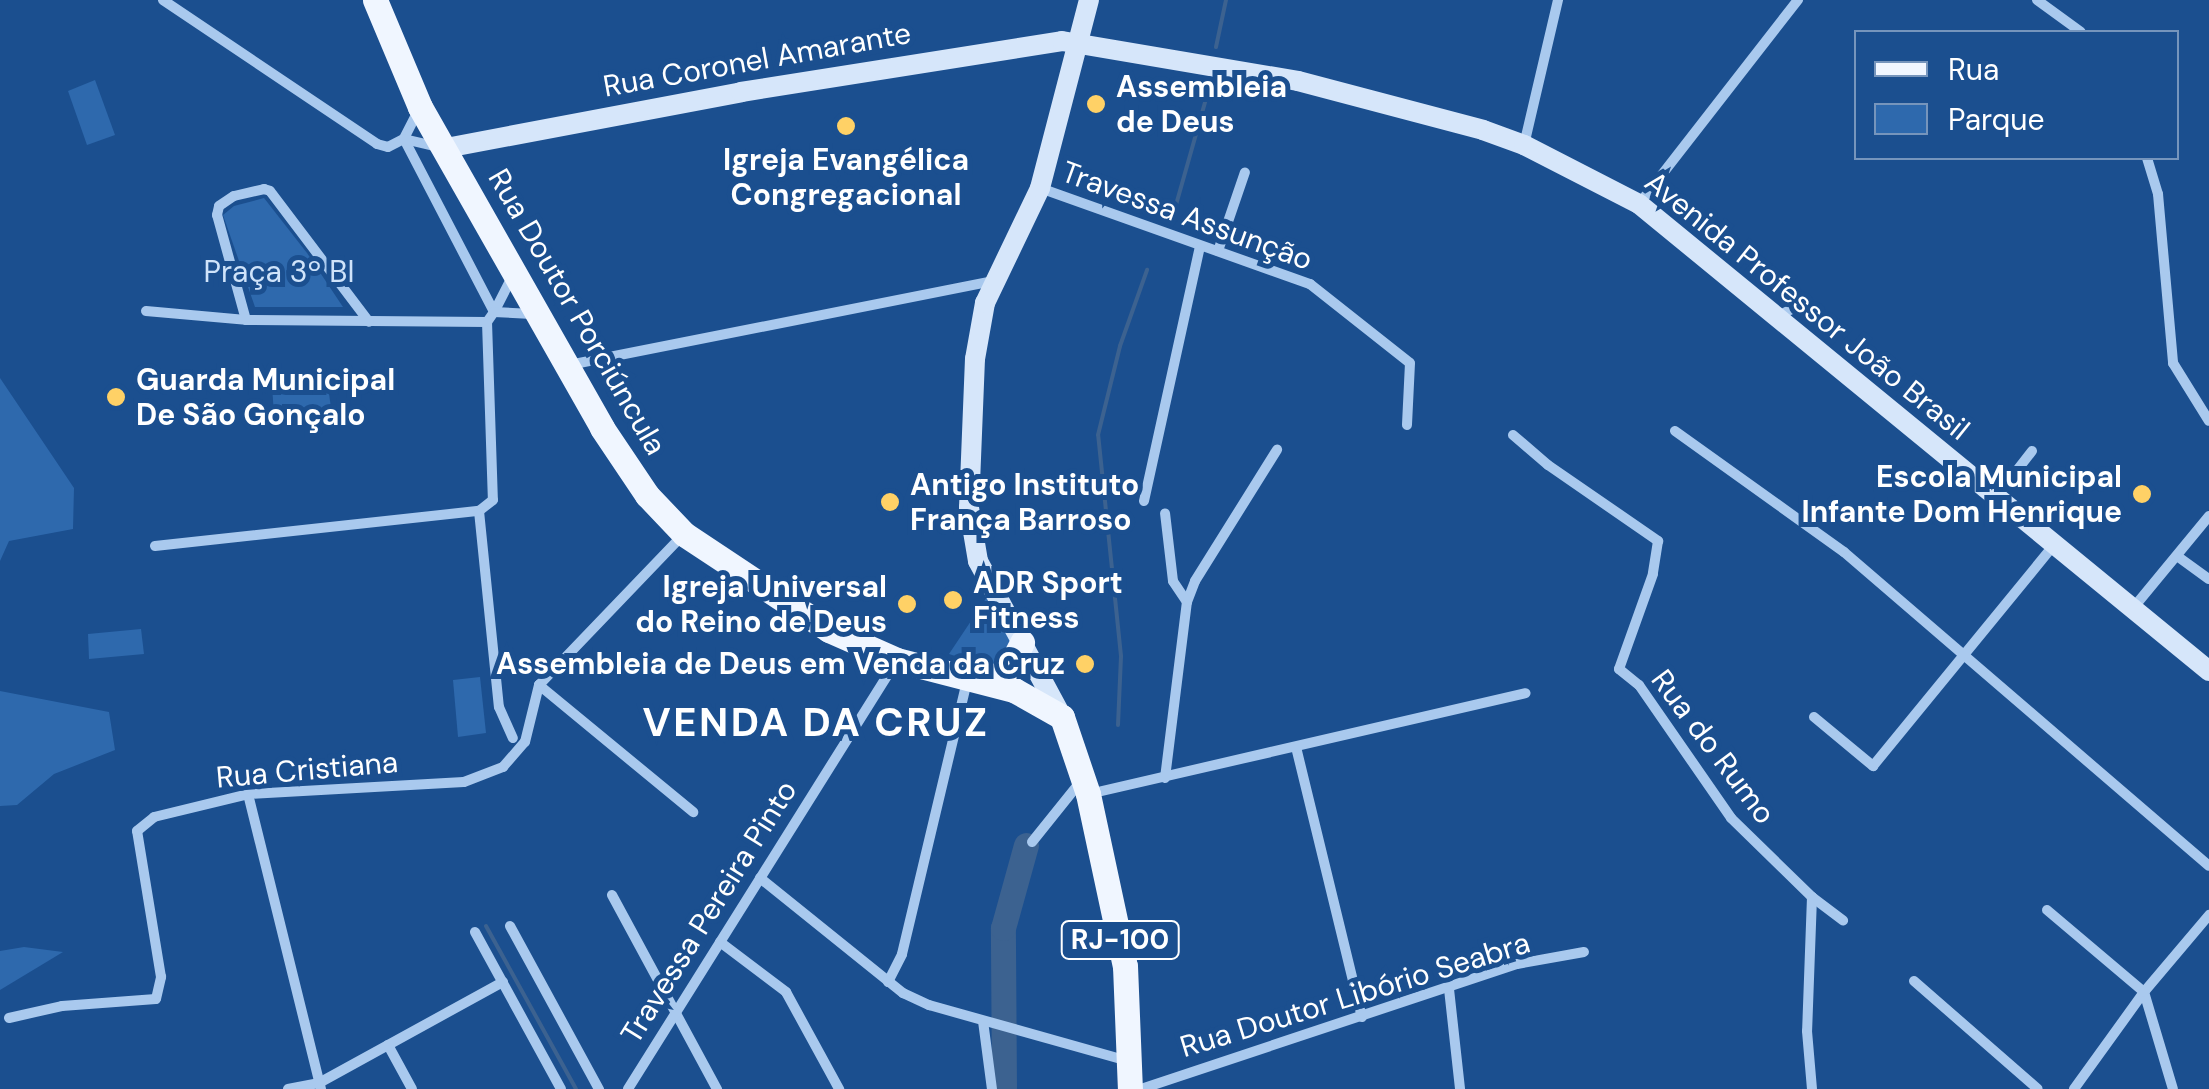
<!DOCTYPE html>
<meta charset="utf-8">
<style>
body{margin:0}
#map{position:relative;width:2209px;height:1089px;overflow:hidden;background:#1b4f8f;font-family:"DM Sans",sans-serif}
div>[style]{position:absolute}
[style*='--x']{left:calc(var(--x)*1px);top:calc(var(--y)*1px);width:calc(var(--w)*1px);rotate:calc(var(--a)*1deg)}
.green>*{inset:0;background:#2e69ad}
.stream>*{height:4px;margin:-2px;padding:0 2px;transform-origin:2px;border-radius:2px;background:#3c6290}
.river>*{height:25px;margin:-12.5px;padding:0 12.5px;transform-origin:12.5px;border-radius:12.5px;background:#3c6290}
.street>*{height:10px;margin:-5px;padding:0 5px;transform-origin:5px;border-radius:5px;background:#a9c9ee}
.secondary>*{height:20px;margin:-10px;padding:0 10px;transform-origin:10px;border-radius:10px;background:#d6e6fa}
.primary>*{height:25px;margin:-12.5px;padding:0 12.5px;transform-origin:12.5px;border-radius:12.5px;background:#f0f6ff}
.dots>*{width:28px;height:28px;translate:-50% -50%;box-sizing:border-box;border:5px solid #1b4f8f;border-radius:50%}
span{translate:-50% -50%;white-space:nowrap;text-align:center;line-height:1.15;-webkit-text-stroke:10px #1b4f8f;paint-order:stroke}
.shield-label span{padding:2px 8px;background:#1b4f8f;border:2px solid;border-radius:8px;-webkit-text-stroke-width:0}
.shield-label{font-size:28px;color:#fff;font-weight:700}
.street-label{font-size:30px;color:#fff}
.poi-label{font-size:30px;color:#fff;font-weight:700}
.left{translate:0 -50%;text-align:left}
.right{translate:-100% -50%;text-align:right}
.park-label{font-size:30px;color:#cfe3fa}
.district-label{font-size:40px;color:#fff;font-weight:700;letter-spacing:2.5px}
.legend{position:absolute;left:1854px;top:30px;width:325px;height:130px;box-sizing:border-box;background:#1b4f8f;border:2px solid #7695bc;margin:0;padding:12px 18px;list-style:none;font-size:30px;color:#fff}
.legend li{display:flex;align-items:center;gap:20px;height:50px}
.legend b{width:50px;border:2px solid #7695bc}
</style>
<div id="map">
<div class="green">
<i style="clip-path:polygon(95px 80px,115px 135px,87px 145px,68px 91px)"></i>
<i style="clip-path:polygon(264px 198px,307px 253px,343px 307px,255px 307px,223px 215px,234px 206px)"></i>
<i style="clip-path:polygon(0 378px,74px 488px,73px 529px,9px 541px,0 561px)"></i>
<i style="clip-path:polygon(327px 379px,331px 408px,274px 414px,272px 386px)"></i>
<i style="clip-path:polygon(989px 594px,1012px 637px,1009px 660px,989px 667px,949px 654px)"></i>
<i style="clip-path:polygon(141px 629px,144px 654px,89px 659px,88px 634px)"></i>
<i style="clip-path:polygon(480px 677px,486px 733px,458px 737px,453px 680px)"></i>
<i style="clip-path:polygon(0 691px,109px 712px,115px 750px,54px 774px,17px 805px,0 806px)"></i>
<i style="clip-path:polygon(24px 947px,63px 952px,0 990px,0 951px)"></i>
</div>
<div class="stream">
<i style="--x:1216;--y:47;--w:48;--a:-78"></i>
<i style="--x:1172;--y:219;--w:139;--a:-74.2"></i>
<i style="--x:1118;--y:725;--w:69;--a:-87.5"></i>
<i style="--x:1121;--y:656;--w:222;--a:-95.9"></i>
<i style="--x:1098;--y:435;--w:92;--a:-76.1"></i>
<i style="--x:1120;--y:346;--w:81;--a:-70.4"></i>
<i style="--x:486;--y:926;--w:186;--a:61.1"></i>
</div>
<div class="river">
<i style="--x:1004;--y:1089;--w:161;--a:-90.4"></i>
<i style="--x:1003;--y:928;--w:86;--a:-74.5"></i>
</div>
<div class="street">
<i style="--x:163;--y:0;--w:258;--a:33.9"></i>
<i style="--x:377;--y:144;--w:11;--a:15"></i>
<i style="--x:388;--y:147;--w:18;--a:-27"></i>
<i style="--x:404;--y:139;--w:195;--a:62.5"></i>
<i style="--x:494;--y:312;--w:12;--a:125"></i>
<i style="--x:487;--y:322;--w:178;--a:88.1"></i>
<i style="--x:493;--y:500;--w:18;--a:142"></i>
<i style="--x:479;--y:511;--w:197;--a:84.2"></i>
<i style="--x:499;--y:707;--w:34;--a:66"></i>
<i style="--x:2037;--y:0;--w:54;--a:36"></i>
<i style="--x:418;--y:111;--w:31;--a:117"></i>
<i style="--x:404;--y:139;--w:37;--a:13"></i>
<i style="--x:1524;--y:145;--w:149;--a:-76.8"></i>
<i style="--x:2147;--y:158;--w:38;--a:73"></i>
<i style="--x:2158;--y:194;--w:170;--a:84.9"></i>
<i style="--x:2173;--y:363;--w:68;--a:58.2"></i>
<i style="--x:1040;--y:188;--w:287;--a:19.6"></i>
<i style="--x:1310;--y:284;--w:127;--a:38.3"></i>
<i style="--x:1410;--y:363;--w:62;--a:92.8"></i>
<i style="--x:1639;--y:204;--w:259;--a:-52.1"></i>
<i style="--x:1218;--y:251;--w:83;--a:-71.1"></i>
<i style="--x:512;--y:277;--w:39;--a:117"></i>
<i style="--x:494;--y:312;--w:38;--a:3"></i>
<i style="--x:146;--y:311;--w:100;--a:5.1"></i>
<i style="--x:246;--y:320;--w:241;--a:0.5"></i>
<i style="--x:1778;--y:316;--w:27;--a:-27"></i>
<i style="--x:1802;--y:304;--w:43;--a:40.3"></i>
<i style="--x:246;--y:320;--w:109;--a:-105.4"></i>
<i style="--x:217;--y:215;--w:9;--a:-77"></i>
<i style="--x:219;--y:206;--w:18;--a:-34"></i>
<i style="--x:234;--y:196;--w:31;--a:-13"></i>
<i style="--x:264;--y:189;--w:6;--a:18"></i>
<i style="--x:270;--y:191;--w:164;--a:52.9"></i>
<i style="--x:569;--y:365;--w:433;--a:-11.2"></i>
<i style="--x:1675;--y:431;--w:208;--a:35.6"></i>
<i style="--x:1844;--y:552;--w:481;--a:40.7"></i>
<i style="--x:1513;--y:435;--w:46;--a:40.6"></i>
<i style="--x:1548;--y:465;--w:134;--a:34.6"></i>
<i style="--x:1658;--y:541;--w:33;--a:99"></i>
<i style="--x:1653;--y:574;--w:101;--a:109.7"></i>
<i style="--x:1619;--y:669;--w:26;--a:39"></i>
<i style="--x:1639;--y:685;--w:162;--a:55.3"></i>
<i style="--x:1731;--y:818;--w:113;--a:44.3"></i>
<i style="--x:1812;--y:897;--w:134;--a:92.1"></i>
<i style="--x:1807;--y:1031;--w:58;--a:85.1"></i>
<i style="--x:1997;--y:496;--w:57;--a:-52.1"></i>
<i style="--x:1144;--y:501;--w:260;--a:-77.6"></i>
<i style="--x:155;--y:546;--w:326;--a:-6.2"></i>
<i style="--x:2177;--y:556;--w:39;--a:36"></i>
<i style="--x:1187;--y:602;--w:22;--a:-69"></i>
<i style="--x:1195;--y:581;--w:155;--a:-58"></i>
<i style="--x:2134;--y:607;--w:118;--a:-50.5"></i>
<i style="--x:539;--y:685;--w:200;--a:39.5"></i>
<i style="--x:1814;--y:717;--w:77;--a:39.7"></i>
<i style="--x:1873;--y:766;--w:286;--a:-50.7"></i>
<i style="--x:1296;--y:747;--w:278;--a:76.3"></i>
<i style="--x:1165;--y:778;--w:177;--a:-82.9"></i>
<i style="--x:1187;--y:602;--w:25;--a:-124"></i>
<i style="--x:1173;--y:581;--w:68;--a:-96.7"></i>
<i style="--x:248;--y:794;--w:304;--a:76.1"></i>
<i style="--x:1089;--y:794;--w:448;--a:-13"></i>
<i style="--x:1032;--y:842;--w:78;--a:-51.2"></i>
<i style="--x:760;--y:878;--w:184;--a:38.8"></i>
<i style="--x:903;--y:993;--w:29;--a:25"></i>
<i style="--x:929;--y:1005;--w:204;--a:15.7"></i>
<i style="--x:612;--y:895;--w:221;--a:61.6"></i>
<i style="--x:1812;--y:897;--w:39;--a:37"></i>
<i style="--x:2047;--y:910;--w:127;--a:40.2"></i>
<i style="--x:2144;--y:992;--w:101;--a:73.4"></i>
<i style="--x:510;--y:926;--w:186;--a:61.4"></i>
<i style="--x:475;--y:932;--w:179;--a:61.3"></i>
<i style="--x:720;--y:942;--w:83;--a:37.1"></i>
<i style="--x:786;--y:992;--w:111;--a:61.3"></i>
<i style="--x:1914;--y:981;--w:164;--a:41.1"></i>
<i style="--x:888;--y:982;--w:31;--a:-63"></i>
<i style="--x:902;--y:954;--w:285;--a:-76.6"></i>
<i style="--x:1449;--y:989;--w:101;--a:83.7"></i>
<i style="--x:9;--y:1018;--w:54;--a:-12.8"></i>
<i style="--x:62;--y:1006;--w:94;--a:-4.3"></i>
<i style="--x:156;--y:999;--w:23;--a:-77"></i>
<i style="--x:161;--y:977;--w:148;--a:-99.3"></i>
<i style="--x:137;--y:831;--w:22;--a:-39"></i>
<i style="--x:154;--y:817;--w:97;--a:-13.7"></i>
<i style="--x:248;--y:794;--w:216;--a:-3.2"></i>
<i style="--x:464;--y:782;--w:42;--a:-21"></i>
<i style="--x:503;--y:767;--w:33;--a:-49"></i>
<i style="--x:525;--y:742;--w:59;--a:-76.2"></i>
<i style="--x:539;--y:685;--w:208;--a:-46.2"></i>
<i style="--x:983;--y:1021;--w:69;--a:82.5"></i>
<i style="--x:388;--y:1045;--w:50;--a:61.4"></i>
<i style="--x:288;--y:1089;--w:32;--a:-11"></i>
<i style="--x:319;--y:1083;--w:210;--a:-28.8"></i>
<i style="--x:628;--y:1089;--w:506;--a:-57.91"></i>
<i style="--x:1141;--y:1089;--w:396;--a:-18.4"></i>
<i style="--x:1517;--y:964;--w:68;--a:-10.2"></i>
<i style="--x:2074;--y:1089;--w:120;--a:-54.2"></i>
<i style="--x:2144;--y:992;--w:101;--a:-49.8"></i>
</div>
<div class="secondary">
<i style="--x:446;--y:148;--w:300;--a:-10.7"></i>
<i style="--x:741;--y:92;--w:325;--a:-9"></i>
<i style="--x:1062;--y:41;--w:239;--a:9.6"></i>
<i style="--x:1298;--y:81;--w:191;--a:14.8"></i>
<i style="--x:1483;--y:130;--w:44;--a:20.1"></i>
<i style="--x:1524;--y:145;--w:129;--a:27.2"></i>
<i style="--x:1639;--y:204;--w:737;--a:39.33"></i>
<i style="--x:1062;--y:717;--w:177;--a:-118.3"></i>
<i style="--x:978;--y:561;--w:54;--a:-99.6"></i>
<i style="--x:969;--y:508;--w:149;--a:-87.7"></i>
<i style="--x:975;--y:359;--w:57;--a:-79.9"></i>
<i style="--x:985;--y:303;--w:127;--a:-64.4"></i>
<i style="--x:1040;--y:188;--w:194;--a:-75.4"></i>
</div>
<div class="primary">
<i style="--x:375;--y:0;--w:116;--a:67.2"></i>
<i style="--x:420;--y:107;--w:369;--a:60.4"></i>
<i style="--x:602;--y:428;--w:81;--a:56.1"></i>
<i style="--x:647;--y:495;--w:54;--a:46.5"></i>
<i style="--x:684;--y:534;--w:174;--a:33.5"></i>
<i style="--x:829;--y:630;--w:74;--a:23.8"></i>
<i style="--x:897;--y:660;--w:121;--a:14.4"></i>
<i style="--x:1014;--y:690;--w:55;--a:29.4"></i>
<i style="--x:1062;--y:717;--w:81;--a:71.3"></i>
<i style="--x:1088;--y:794;--w:176;--a:77.9"></i>
<i style="--x:1125;--y:966;--w:123;--a:87.7"></i>
<i style="--x:986;--y:680;--w:24;--a:-24"></i>
<i style="--x:1008;--y:670;--w:31;--a:-63"></i>
</div>
<div class="dots">
<i style="left:1096px;top:104px;background:#ffd166"></i>
<i style="left:846px;top:126px;background:#ffd166"></i>
<i style="left:116px;top:397px;background:#ffd166"></i>
<i style="left:2142px;top:494px;background:#ffd166"></i>
<i style="left:890px;top:502px;background:#ffd166"></i>
<i style="left:953px;top:600px;background:#ffd166"></i>
<i style="left:907px;top:604px;background:#ffd166"></i>
<i style="left:1085px;top:664px;background:#ffd166"></i>
</div>
<div class="shield-label">
<span style="left:1120px;top:940px">RJ-100</span>
</div>
<div class="street-label">
<span style="left:757px;top:60px;rotate:-10deg">Rua Coronel Amarante</span>
<span style="left:1187px;top:216px;rotate:20deg">Travessa Assunção</span>
<span style="left:1807px;top:306px;rotate:39deg">Avenida Professor João Brasil</span>
<span style="left:577px;top:312px;rotate:60deg">Rua Doutor Porciúncula</span>
<span style="left:1713px;top:747px;rotate:53deg">Rua do Rumo</span>
<span style="left:307px;top:770px;rotate:-5deg">Rua Cristiana</span>
<span style="left:709px;top:912px;rotate:-58deg">Travessa Pereira Pinto</span>
<span style="left:1355px;top:995px;rotate:-17deg">Rua Doutor Libório Seabra</span>
</div>
<div class="poi-label">
<span class="left" style="left:1116px;top:104px">Assembleia<br>de Deus</span>
<span style="left:846px;top:177px">Igreja Evangélica<br>Congregacional</span>
<span class="left" style="left:136px;top:397px">Guarda Municipal<br>De São Gonçalo</span>
<span class="right" style="left:2122px;top:494px">Escola Municipal<br>Infante Dom Henrique</span>
<span class="left" style="left:910px;top:502px">Antigo Instituto<br>França Barroso</span>
<span class="left" style="left:973px;top:600px">ADR Sport<br>Fitness</span>
<span class="right" style="left:887px;top:604px">Igreja Universal<br>do Reino de Deus</span>
<span class="right" style="left:1065px;top:664px">Assembleia de Deus em Venda da Cruz</span>
</div>
<div class="park-label">
<span style="left:279px;top:272px">Praça 3º BI</span>
</div>
<div class="district-label">
<span style="left:816px;top:722px">VENDA DA CRUZ</span>
</div>
<ul class="legend">
<li><b style="height:12px;background:#f0f6ff"></b>Rua</li>
<li><b style="height:28px;background:#2e69ad"></b>Parque</li>
</ul>
</div>
